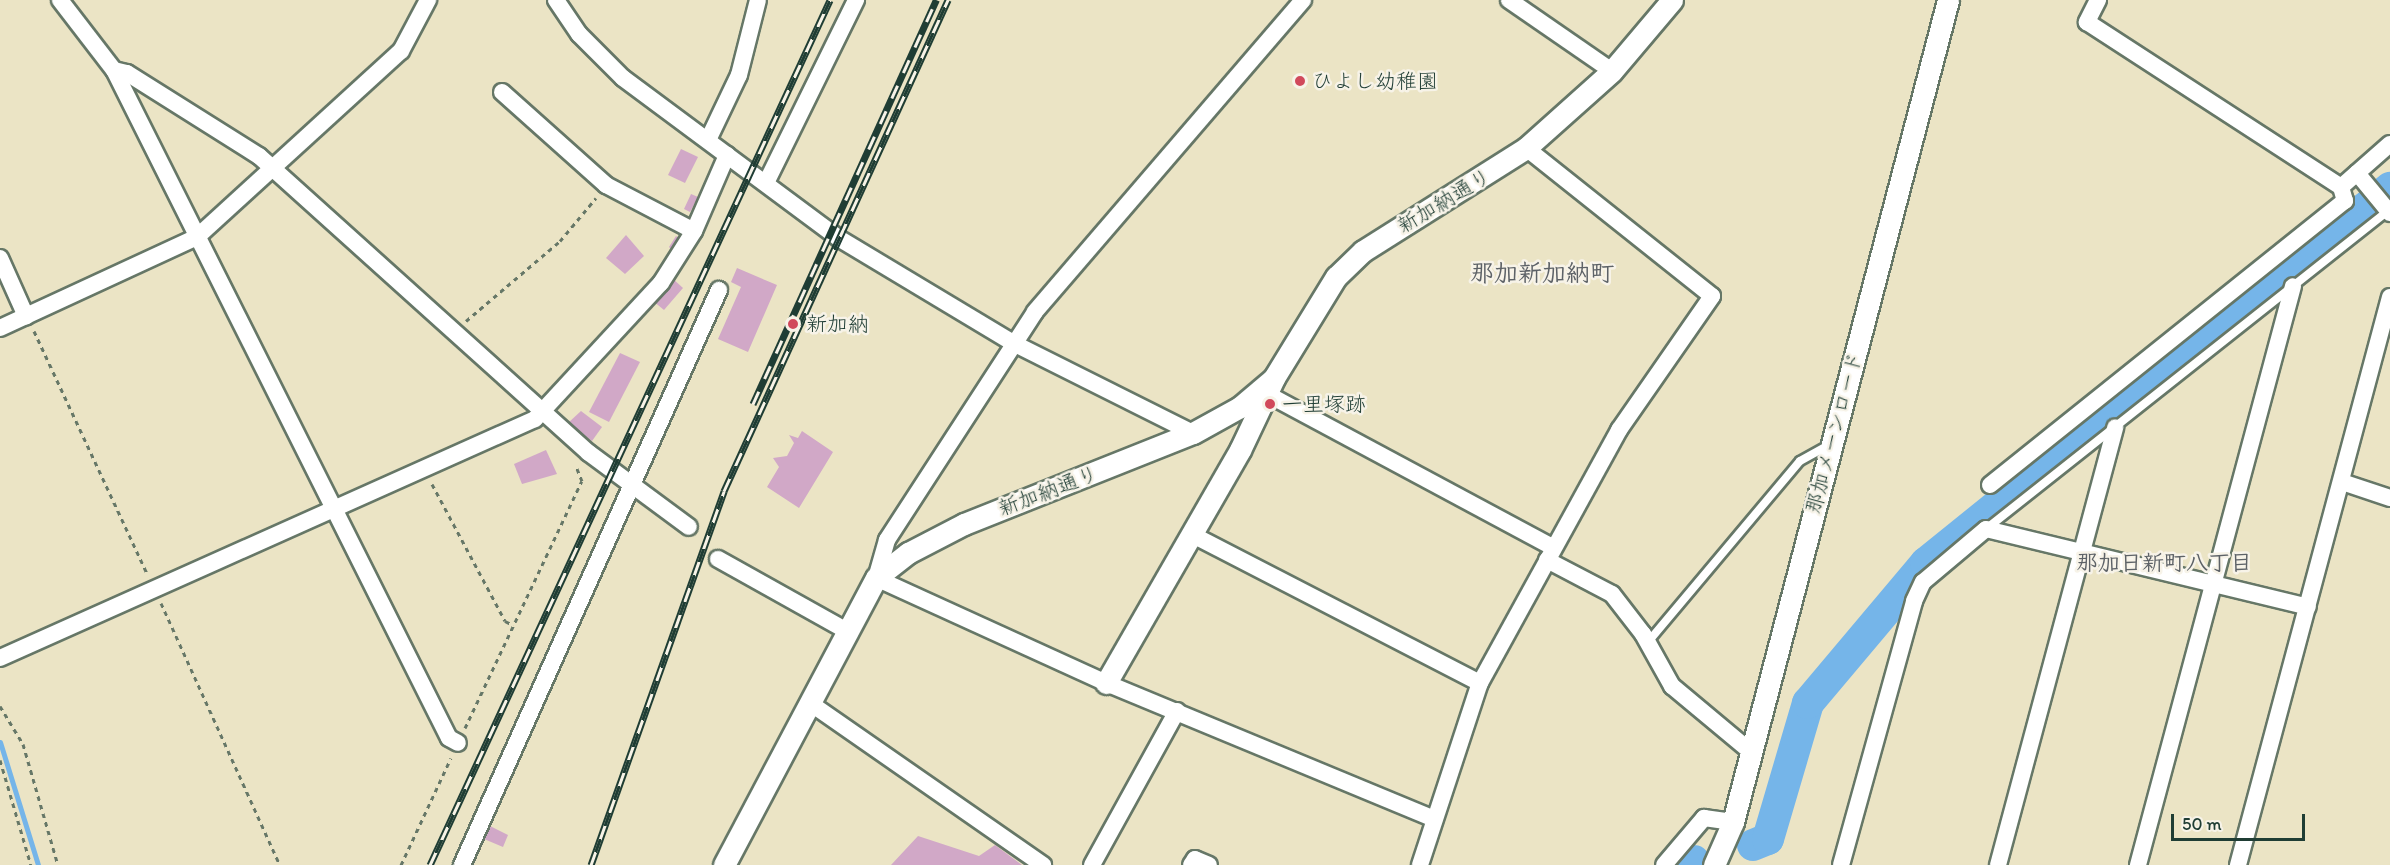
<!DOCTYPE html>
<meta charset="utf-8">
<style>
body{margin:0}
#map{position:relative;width:2390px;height:865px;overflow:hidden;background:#ebe4c5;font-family:Itim,"Klee One",sans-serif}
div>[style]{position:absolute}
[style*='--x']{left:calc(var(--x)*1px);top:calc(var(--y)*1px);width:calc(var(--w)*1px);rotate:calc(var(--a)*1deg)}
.stream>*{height:5px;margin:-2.5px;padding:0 2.5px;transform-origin:2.5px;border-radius:2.5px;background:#75b5e9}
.river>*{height:32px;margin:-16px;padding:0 16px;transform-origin:16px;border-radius:16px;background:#75b5e9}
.building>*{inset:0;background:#d1a8c7}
.path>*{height:3px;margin-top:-1.5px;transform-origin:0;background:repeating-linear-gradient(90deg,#667767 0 4.5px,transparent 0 9px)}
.roads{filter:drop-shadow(2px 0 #667767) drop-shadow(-2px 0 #667767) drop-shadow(0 2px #667767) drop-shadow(0 -2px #667767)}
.service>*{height:8px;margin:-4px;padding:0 4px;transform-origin:4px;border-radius:4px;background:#fff}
.minor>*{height:16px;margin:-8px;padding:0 8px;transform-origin:8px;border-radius:8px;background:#fff}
.tertiary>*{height:21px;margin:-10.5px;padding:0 10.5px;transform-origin:10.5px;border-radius:10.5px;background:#fff}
.rail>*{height:7px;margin-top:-3.5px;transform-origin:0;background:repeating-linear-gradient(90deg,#f7f3e8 0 14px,#1f3d34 0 28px);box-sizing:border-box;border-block:2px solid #1f3d34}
.dots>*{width:16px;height:16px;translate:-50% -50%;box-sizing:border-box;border:3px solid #f7f3e8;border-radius:50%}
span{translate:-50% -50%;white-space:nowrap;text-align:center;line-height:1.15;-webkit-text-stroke:5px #f7f3e8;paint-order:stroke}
.poi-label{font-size:21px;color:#1f3d34}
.left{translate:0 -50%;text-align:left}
.street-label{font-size:21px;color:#1f3d34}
.neighbourhood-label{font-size:22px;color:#5d6267;font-weight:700}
.quarter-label{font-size:24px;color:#5d6267;font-weight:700}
.scale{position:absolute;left:2171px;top:814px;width:134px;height:27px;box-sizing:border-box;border:3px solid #1f3d34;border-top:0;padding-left:8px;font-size:18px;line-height:21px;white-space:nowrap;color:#1f3d34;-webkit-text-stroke:4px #f7f3e8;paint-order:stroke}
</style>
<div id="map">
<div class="stream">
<i style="--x:0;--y:742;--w:129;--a:72.8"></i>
</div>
<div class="river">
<i style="--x:1753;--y:845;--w:16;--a:-22"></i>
<i style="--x:1768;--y:839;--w:142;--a:-73.6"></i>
<i style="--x:1808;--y:703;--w:183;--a:-49.9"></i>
<i style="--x:1926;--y:563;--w:597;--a:-38.94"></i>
<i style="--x:1687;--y:865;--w:8;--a:-30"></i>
</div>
<div class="building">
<i style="clip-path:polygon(681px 149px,698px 157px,685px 183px,668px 175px)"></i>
<i style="clip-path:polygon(691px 194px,698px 197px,690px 212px,684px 209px)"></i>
<i style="clip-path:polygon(626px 235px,644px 256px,625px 274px,606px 258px)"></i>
<i style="clip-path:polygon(676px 236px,681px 240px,673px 251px,669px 247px)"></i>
<i style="clip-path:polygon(737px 268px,777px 285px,748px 352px,718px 339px,741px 287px,731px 282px)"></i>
<i style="clip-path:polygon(672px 278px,683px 288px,664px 310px,653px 301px)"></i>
<i style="clip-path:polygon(620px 353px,640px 362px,609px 422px,589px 412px)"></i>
<i style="clip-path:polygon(581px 411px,602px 427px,592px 441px,568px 423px)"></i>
<i style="clip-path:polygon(802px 431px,833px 452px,799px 508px,767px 487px,779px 467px,773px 458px,787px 456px,794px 443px,789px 435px,798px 438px)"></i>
<i style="clip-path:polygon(546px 450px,557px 474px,522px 484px,514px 464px)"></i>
<i style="clip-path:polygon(490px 826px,508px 835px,503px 847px,484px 839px)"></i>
<i style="clip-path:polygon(918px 836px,979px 856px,995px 845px,1022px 865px,891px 865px)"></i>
</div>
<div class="path">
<i style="--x:466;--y:321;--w:123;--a:-40.4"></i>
<i style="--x:560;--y:241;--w:56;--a:-50.1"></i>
<i style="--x:34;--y:331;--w:269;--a:65"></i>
<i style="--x:432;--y:484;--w:155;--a:61.9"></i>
<i style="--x:505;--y:621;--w:9;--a:27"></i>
<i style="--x:161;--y:603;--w:288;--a:65.6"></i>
<i style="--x:0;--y:706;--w:44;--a:58.8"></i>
<i style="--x:23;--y:744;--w:126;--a:73.9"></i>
<i style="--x:465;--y:728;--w:273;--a:-64.7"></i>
<i style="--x:582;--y:481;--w:16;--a:-112"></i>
<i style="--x:0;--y:760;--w:109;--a:73.6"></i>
<i style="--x:401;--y:865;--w:118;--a:-65"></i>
</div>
<div class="roads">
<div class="service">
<i style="--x:1986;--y:529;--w:513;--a:-38.35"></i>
<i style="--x:1648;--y:642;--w:236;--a:-50"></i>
<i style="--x:1800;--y:461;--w:33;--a:-29"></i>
</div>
<div class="minor">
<i style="--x:60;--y:0;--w:88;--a:52.4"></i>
<i style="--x:114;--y:70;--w:747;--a:63.37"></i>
<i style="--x:449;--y:738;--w:10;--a:29"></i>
<i style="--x:556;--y:0;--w:41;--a:55.9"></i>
<i style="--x:579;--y:34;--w:62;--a:45"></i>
<i style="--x:623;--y:78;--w:270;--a:36.6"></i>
<i style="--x:840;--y:239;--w:204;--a:31"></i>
<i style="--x:1015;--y:344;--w:199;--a:26.6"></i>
<i style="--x:1303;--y:0;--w:411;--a:130.7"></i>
<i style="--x:1035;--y:312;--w:272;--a:123"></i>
<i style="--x:887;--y:540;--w:40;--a:106"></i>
<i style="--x:876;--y:578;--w:253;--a:24.5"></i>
<i style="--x:1106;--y:683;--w:353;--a:22.5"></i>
<i style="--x:1509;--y:0;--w:125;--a:34.6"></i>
<i style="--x:2098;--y:0;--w:25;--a:117"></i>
<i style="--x:2087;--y:22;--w:303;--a:33"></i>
<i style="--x:2341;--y:187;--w:65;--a:-41.3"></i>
<i style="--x:114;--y:70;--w:13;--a:13"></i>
<i style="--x:127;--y:73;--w:156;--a:32.2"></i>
<i style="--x:259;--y:156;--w:444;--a:42"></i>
<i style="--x:589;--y:453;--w:124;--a:36.5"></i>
<i style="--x:502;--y:92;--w:140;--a:41.8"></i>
<i style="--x:606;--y:185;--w:99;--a:27.6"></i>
<i style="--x:708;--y:140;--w:72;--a:-64.5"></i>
<i style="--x:739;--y:75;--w:77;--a:-75.8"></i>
<i style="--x:2357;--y:173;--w:52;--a:50.5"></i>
<i style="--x:766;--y:183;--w:204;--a:-63.8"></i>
<i style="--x:0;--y:258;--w:64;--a:65.9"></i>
<i style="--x:0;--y:328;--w:217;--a:-24.8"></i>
<i style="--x:197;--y:237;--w:276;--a:-42.4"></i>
<i style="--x:401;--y:51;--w:58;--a:-62.1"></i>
<i style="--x:1269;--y:395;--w:322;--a:28.2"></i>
<i style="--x:2342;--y:482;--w:51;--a:18.4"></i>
<i style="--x:1990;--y:485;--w:455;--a:-38.7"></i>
<i style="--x:2345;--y:201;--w:15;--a:-106"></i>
<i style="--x:1191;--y:534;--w:325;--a:27.3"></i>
<i style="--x:718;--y:559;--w:148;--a:29.2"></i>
<i style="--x:1547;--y:560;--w:73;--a:27.6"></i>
<i style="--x:1612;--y:594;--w:51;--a:52.2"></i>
<i style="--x:1643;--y:634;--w:60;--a:60.9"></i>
<i style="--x:1672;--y:686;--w:102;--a:39.8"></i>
<i style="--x:0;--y:658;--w:586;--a:-24.07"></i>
<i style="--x:535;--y:419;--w:185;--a:-47.2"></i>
<i style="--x:661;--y:283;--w:62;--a:-57.6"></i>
<i style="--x:694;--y:231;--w:83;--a:-66.5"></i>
<i style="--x:810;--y:703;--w:284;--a:34.8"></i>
<i style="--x:462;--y:865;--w:630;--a:-65.92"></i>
<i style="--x:1092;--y:865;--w:176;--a:-61.1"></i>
<i style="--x:1191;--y:865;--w:7;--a:-56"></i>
<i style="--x:1195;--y:859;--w:15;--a:23"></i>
<i style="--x:1420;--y:865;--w:192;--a:-71.8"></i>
<i style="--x:1480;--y:683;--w:289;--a:-61.2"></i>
<i style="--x:1619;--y:430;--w:163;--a:-55.2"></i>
<i style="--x:1712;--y:296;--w:238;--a:-141.5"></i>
<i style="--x:1664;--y:865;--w:62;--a:-49.6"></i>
<i style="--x:1704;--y:818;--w:29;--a:8"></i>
<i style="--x:1841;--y:865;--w:274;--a:-74.5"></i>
<i style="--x:1914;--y:601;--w:21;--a:-65"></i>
<i style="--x:1923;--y:582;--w:82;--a:-40.1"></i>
<i style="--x:1986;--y:529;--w:331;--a:13.6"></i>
<i style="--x:1998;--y:865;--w:453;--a:-75"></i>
<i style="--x:2138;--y:865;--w:599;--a:-75.01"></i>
<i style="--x:2238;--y:865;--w:588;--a:-75.02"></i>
</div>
<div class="tertiary">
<i style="--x:1106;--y:683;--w:269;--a:-60.1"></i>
<i style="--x:1240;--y:450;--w:80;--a:-64.7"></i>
<i style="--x:1274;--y:378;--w:119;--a:-58.5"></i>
<i style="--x:1336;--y:277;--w:37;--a:-44"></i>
<i style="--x:1363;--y:251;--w:193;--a:-32.3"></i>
<i style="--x:1526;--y:148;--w:115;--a:-41.8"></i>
<i style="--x:1612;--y:71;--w:93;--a:-49.8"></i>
<i style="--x:724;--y:865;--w:325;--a:-62.1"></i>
<i style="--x:876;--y:578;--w:41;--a:-38"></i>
<i style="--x:908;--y:553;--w:63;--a:-27.4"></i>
<i style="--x:964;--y:524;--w:246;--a:-21.7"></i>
<i style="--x:1193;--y:433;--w:54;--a:-29"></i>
<i style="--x:1240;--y:407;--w:42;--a:-40.2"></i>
<i style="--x:1714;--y:865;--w:47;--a:-66.2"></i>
<i style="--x:1733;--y:822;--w:850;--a:-75.34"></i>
</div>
</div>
<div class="rail">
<i style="--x:753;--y:404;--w:444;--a:-65.6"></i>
<i style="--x:430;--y:865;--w:953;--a:-65.18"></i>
<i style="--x:591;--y:865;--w:397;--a:-70.4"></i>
<i style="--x:724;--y:491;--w:540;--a:-65.48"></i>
</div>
<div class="dots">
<i style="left:1300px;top:81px;background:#d1495b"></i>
<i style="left:793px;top:324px;background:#d1495b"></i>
<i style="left:1270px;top:404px;background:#d1495b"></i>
</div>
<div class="poi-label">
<span class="left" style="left:1312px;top:81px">ひよし幼稚園</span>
<span class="left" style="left:806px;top:324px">新加納</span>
<span class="left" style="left:1282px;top:404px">一里塚跡</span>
</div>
<div class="street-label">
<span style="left:1444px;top:201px;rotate:-31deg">新加納通り</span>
<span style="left:1834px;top:433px;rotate:-75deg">那加メーンロード</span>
<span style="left:1048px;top:491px;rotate:-21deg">新加納通り</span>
</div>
<div class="neighbourhood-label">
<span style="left:2164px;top:563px">那加日新町八丁目</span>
</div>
<div class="quarter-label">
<span style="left:1542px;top:273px">那加新加納町</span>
</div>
<div class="scale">50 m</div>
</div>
